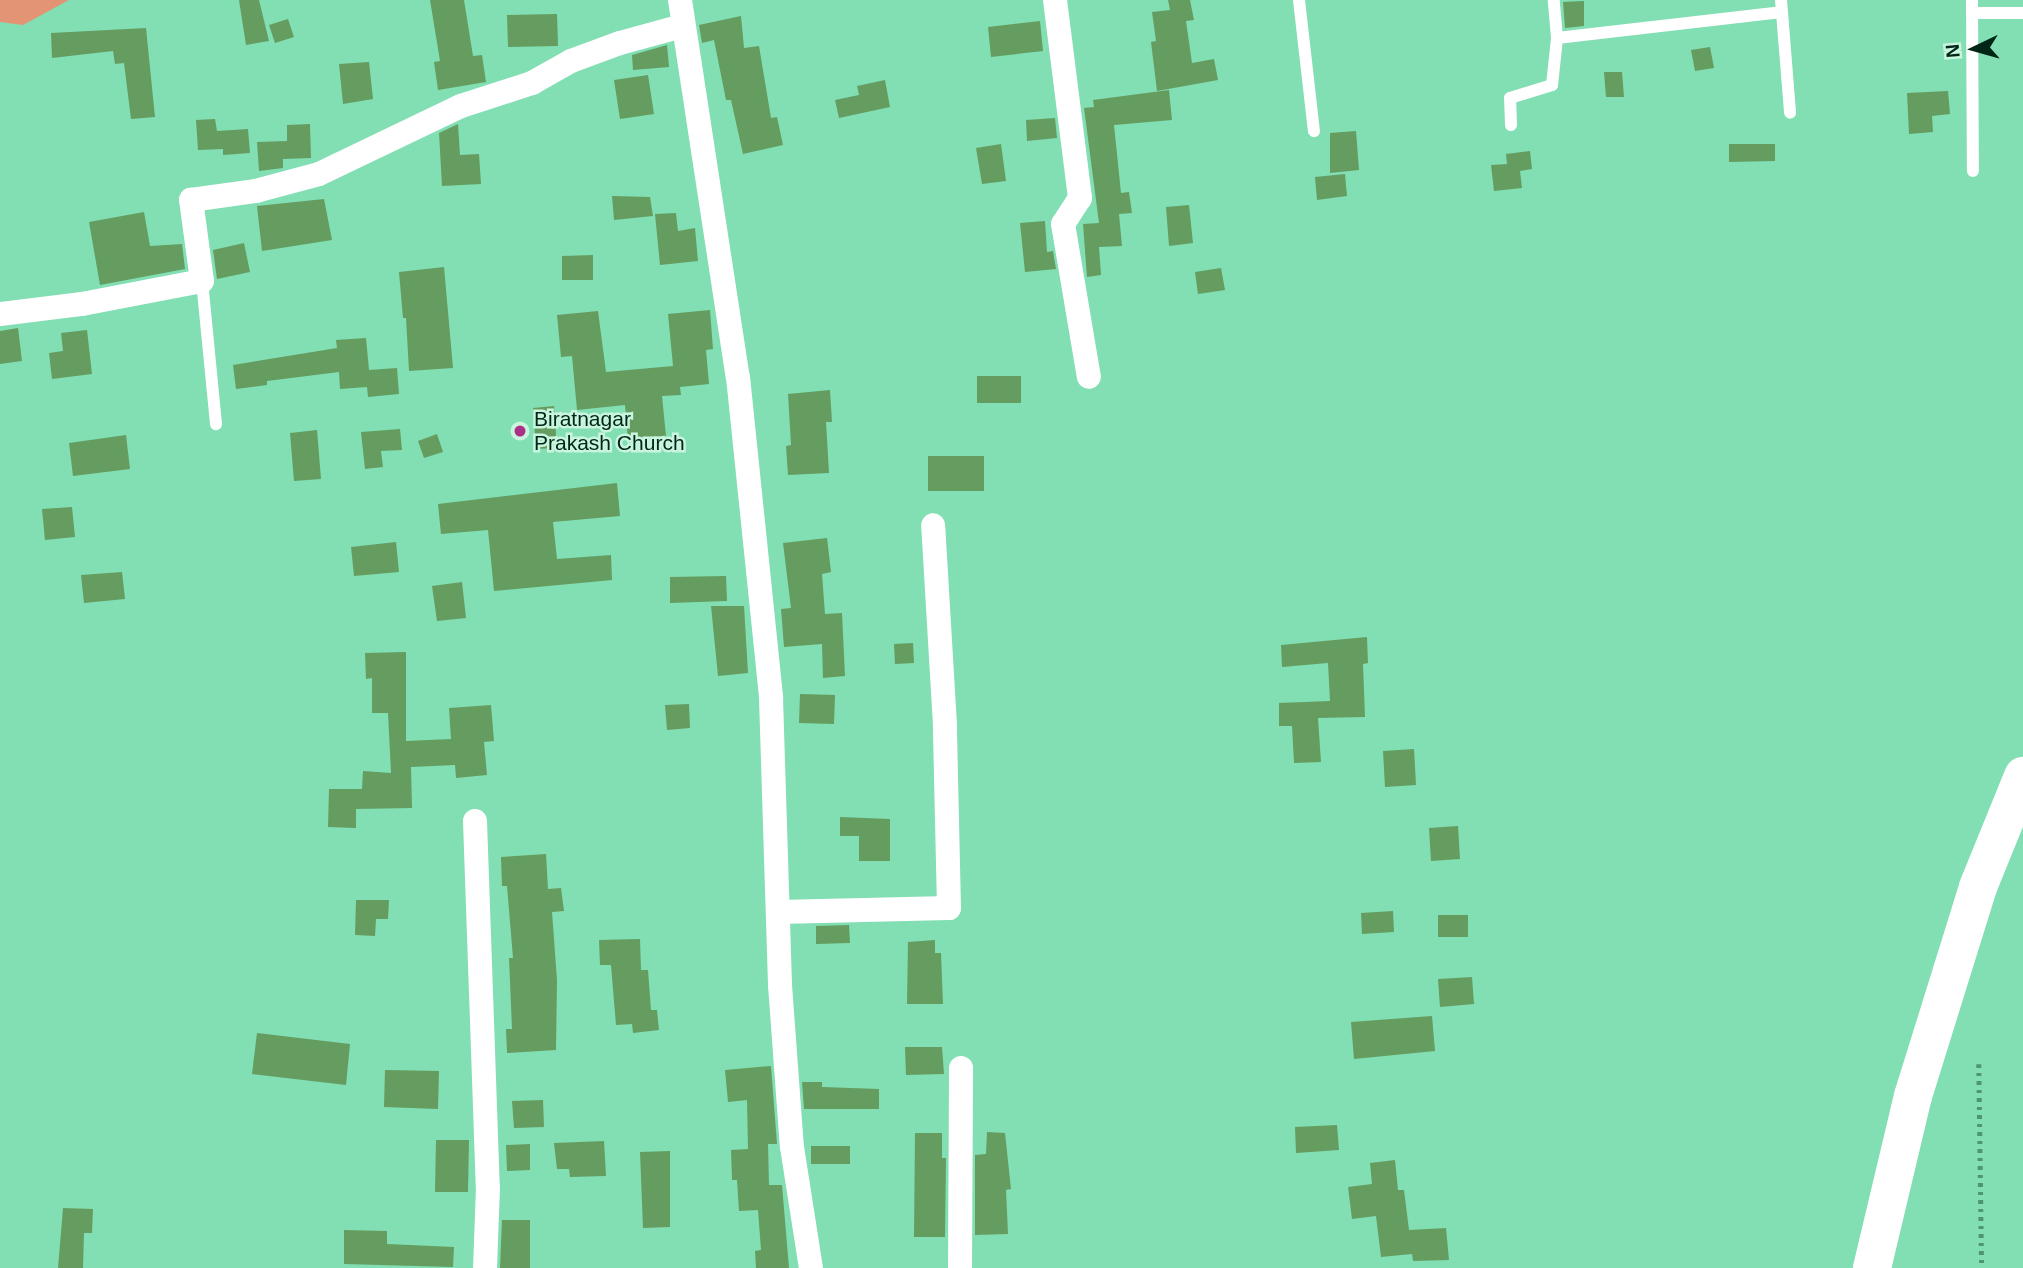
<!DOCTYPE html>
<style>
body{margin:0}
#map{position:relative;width:2023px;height:1268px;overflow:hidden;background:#82deb3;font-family:Arial,sans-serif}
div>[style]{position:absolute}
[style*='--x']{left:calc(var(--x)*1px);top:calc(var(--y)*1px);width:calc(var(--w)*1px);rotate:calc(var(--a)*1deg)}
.green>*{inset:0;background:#e39474}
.building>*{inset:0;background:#649d5f}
.path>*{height:4.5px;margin-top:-2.25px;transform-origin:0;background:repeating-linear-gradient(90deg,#4f9575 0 3.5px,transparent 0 8.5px)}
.lane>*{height:12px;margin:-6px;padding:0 6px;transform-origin:6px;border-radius:6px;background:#fff}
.street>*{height:24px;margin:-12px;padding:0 12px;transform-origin:12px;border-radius:12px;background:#fff}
.primary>*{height:38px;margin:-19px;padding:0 19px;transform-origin:19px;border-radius:19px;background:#fff}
.dots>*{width:19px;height:19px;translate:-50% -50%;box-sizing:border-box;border:4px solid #c9f5de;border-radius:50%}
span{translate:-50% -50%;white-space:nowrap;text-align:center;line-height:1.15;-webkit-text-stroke:5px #c9f5de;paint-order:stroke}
.poi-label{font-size:21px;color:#002617}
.left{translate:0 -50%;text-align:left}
.north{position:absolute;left:1939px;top:14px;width:70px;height:70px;-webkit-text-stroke:5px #c9f5de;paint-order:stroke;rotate:265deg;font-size:19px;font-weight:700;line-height:28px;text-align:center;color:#002617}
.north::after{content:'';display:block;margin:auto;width:24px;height:32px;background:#002617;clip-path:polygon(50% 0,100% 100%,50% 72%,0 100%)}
</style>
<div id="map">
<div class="green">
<i style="clip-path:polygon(0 0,69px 0,23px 25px,0 22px)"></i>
</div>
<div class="building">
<i style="clip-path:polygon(239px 0,259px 0,269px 41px,246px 45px)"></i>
<i style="clip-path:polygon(430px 0,464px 0,473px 56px,482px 55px,486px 82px,438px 90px,434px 62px,440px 61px)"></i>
<i style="clip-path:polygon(1168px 0,1190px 0,1194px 20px,1186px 21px,1192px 63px,1214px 59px,1218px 80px,1157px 91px,1151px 42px,1156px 41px,1152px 12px,1170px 10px)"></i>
<i style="clip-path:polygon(1584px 1px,1584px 26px,1565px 28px,1563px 2px)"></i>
<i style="clip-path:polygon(557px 14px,558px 46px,508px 47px,507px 15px)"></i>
<i style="clip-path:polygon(741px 16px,744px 48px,759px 46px,771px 118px,777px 117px,783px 145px,743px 154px,731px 100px,726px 100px,714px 40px,702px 43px,699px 25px)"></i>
<i style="clip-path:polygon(288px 19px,294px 37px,275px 43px,269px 25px)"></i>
<i style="clip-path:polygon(1040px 21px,1043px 51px,991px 57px,988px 27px)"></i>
<i style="clip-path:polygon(146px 28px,155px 117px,131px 119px,124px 63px,115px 64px,113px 51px,52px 58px,51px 33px)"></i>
<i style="clip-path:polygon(667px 45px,669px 67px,633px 70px,632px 55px)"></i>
<i style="clip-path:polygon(1710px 47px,1714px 68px,1695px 71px,1691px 50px)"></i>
<i style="clip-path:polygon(369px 62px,373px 99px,343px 104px,339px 64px)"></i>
<i style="clip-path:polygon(1604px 72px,1622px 72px,1624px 97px,1606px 97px)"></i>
<i style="clip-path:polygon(648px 75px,654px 114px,620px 119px,614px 80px)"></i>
<i style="clip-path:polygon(885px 80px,890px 107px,839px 118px,835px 100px,859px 95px,857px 86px)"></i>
<i style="clip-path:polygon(1169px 90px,1172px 120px,1114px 125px,1121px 193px,1129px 192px,1132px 213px,1119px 214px,1122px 246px,1099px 247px,1101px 275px,1087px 277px,1083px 224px,1099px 223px,1084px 108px,1094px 107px,1093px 100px)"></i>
<i style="clip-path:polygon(1948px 91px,1950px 114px,1932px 116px,1933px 132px,1909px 134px,1907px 93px)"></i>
<i style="clip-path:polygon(1055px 118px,1057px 138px,1027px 141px,1026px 120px)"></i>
<i style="clip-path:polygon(215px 119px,217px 131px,248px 129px,250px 153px,223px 155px,223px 149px,198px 150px,196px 120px)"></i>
<i style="clip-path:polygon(310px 124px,311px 158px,283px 159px,283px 168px,259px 171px,257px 142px,287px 141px,287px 125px)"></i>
<i style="clip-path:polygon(458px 124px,460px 155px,479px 154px,481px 184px,442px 186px,439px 133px)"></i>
<i style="clip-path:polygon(1356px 131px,1359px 170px,1330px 173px,1330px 133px)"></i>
<i style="clip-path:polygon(1001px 144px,1006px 181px,982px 184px,976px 148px)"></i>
<i style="clip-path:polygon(1729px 144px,1775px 144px,1775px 161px,1729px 162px)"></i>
<i style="clip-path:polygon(1530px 151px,1532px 169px,1520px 171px,1522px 188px,1494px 191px,1491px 165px,1507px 164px,1506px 154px)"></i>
<i style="clip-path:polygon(1345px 174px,1347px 196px,1317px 200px,1315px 177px)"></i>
<i style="clip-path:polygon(612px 196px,650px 197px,653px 216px,614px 220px)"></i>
<i style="clip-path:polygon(324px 199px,332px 240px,262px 251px,257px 206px)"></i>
<i style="clip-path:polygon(1189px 205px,1193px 243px,1169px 246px,1166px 207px)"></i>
<i style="clip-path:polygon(144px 212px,150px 246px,182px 244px,185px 269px,100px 285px,89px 222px)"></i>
<i style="clip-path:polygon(676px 213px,678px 231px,695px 228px,698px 261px,660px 265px,655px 214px)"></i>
<i style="clip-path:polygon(1045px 221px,1047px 252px,1053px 251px,1056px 269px,1025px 272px,1020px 223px)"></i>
<i style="clip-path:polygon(244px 243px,250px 272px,217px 279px,213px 250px)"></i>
<i style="clip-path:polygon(593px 255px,593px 280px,562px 280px,562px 256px)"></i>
<i style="clip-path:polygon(444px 267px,453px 368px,409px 371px,406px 318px,403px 318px,399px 272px)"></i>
<i style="clip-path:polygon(1221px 268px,1225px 290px,1198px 294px,1195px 272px)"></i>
<i style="clip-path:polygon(710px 310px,713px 349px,706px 350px,709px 384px,680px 387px,681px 395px,662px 396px,666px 436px,628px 440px,625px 405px,577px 410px,572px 356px,561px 357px,557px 315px,598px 311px,606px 372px,673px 366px,668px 314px)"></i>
<i style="clip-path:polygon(18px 328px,22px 361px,0 364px,0 331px)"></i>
<i style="clip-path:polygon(87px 330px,92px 374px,52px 379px,49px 353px,63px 351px,61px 333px)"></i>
<i style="clip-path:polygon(366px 338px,369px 370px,397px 368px,399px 394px,368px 397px,367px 387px,340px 389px,339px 372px,267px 381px,267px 385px,236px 389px,233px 365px,337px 348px,336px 340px)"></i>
<i style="clip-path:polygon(977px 376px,1021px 376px,1021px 403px,977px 403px)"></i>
<i style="clip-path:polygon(830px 390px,832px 422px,826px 422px,829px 473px,788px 475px,786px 446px,791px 445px,788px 394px)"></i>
<i style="clip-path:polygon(554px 406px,557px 448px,536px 449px,533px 408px)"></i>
<i style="clip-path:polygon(400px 429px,402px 450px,381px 451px,383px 467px,365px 469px,361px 432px)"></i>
<i style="clip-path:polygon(317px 430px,321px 479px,294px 481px,290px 433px)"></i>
<i style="clip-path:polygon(437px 434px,443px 452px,424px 458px,418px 441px)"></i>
<i style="clip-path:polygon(126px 435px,130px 469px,73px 476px,69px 443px)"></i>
<i style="clip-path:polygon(928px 456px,984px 456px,984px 491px,928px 491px)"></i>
<i style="clip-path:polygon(617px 483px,620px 516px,553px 522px,557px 559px,611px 555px,612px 580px,494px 591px,488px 530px,441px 534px,438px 504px)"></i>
<i style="clip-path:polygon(72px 507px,75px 537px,45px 540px,42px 509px)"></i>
<i style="clip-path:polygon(827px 538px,831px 572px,822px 574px,825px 614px,842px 613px,845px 676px,823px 678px,822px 644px,784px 647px,781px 609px,791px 608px,783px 543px)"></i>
<i style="clip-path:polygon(396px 542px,399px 572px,354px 576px,351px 547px)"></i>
<i style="clip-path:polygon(122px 572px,125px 599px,84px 603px,81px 575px)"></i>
<i style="clip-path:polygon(726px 576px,727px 601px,670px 603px,670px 577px)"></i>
<i style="clip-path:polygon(462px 582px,466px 618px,437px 621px,432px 586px)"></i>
<i style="clip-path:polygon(711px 606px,744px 606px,748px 673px,718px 676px)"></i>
<i style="clip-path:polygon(1367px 637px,1368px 663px,1363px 664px,1365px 717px,1318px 718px,1321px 762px,1294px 763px,1292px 726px,1279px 726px,1279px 703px,1330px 701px,1328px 663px,1282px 667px,1281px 645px)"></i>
<i style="clip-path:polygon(913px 643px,914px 663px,895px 664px,894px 644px)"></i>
<i style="clip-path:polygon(406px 652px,406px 741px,451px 739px,449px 708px,491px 705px,494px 741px,484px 742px,487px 775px,456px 778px,455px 765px,411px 767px,412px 808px,356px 809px,356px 828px,328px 827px,329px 789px,362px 789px,363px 771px,391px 773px,388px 713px,372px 713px,372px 678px,366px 679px,365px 653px)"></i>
<i style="clip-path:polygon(800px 694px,835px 695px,834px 724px,799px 723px)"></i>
<i style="clip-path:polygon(689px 704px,690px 728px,667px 730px,665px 705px)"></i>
<i style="clip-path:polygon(1414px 749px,1416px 785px,1385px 787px,1383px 751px)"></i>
<i style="clip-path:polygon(840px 817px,890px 819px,890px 861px,859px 861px,859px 836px,840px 836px)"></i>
<i style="clip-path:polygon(1458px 826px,1460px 859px,1431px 861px,1429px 828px)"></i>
<i style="clip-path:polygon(546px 854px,548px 889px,561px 888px,564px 911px,552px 912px,557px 980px,556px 1050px,507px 1053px,506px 1029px,512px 1029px,509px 958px,513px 958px,507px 886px,502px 886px,501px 857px)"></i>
<i style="clip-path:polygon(356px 900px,389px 900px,388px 919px,376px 919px,375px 936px,355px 935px)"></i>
<i style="clip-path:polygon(1393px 911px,1394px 932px,1362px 934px,1361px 913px)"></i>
<i style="clip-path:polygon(1438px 915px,1468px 915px,1468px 937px,1438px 937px)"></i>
<i style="clip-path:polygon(849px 925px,850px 943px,816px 944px,816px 926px)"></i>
<i style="clip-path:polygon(640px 939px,641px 970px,648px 970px,651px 1010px,657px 1010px,659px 1030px,633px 1033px,632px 1024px,616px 1025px,611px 965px,600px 965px,599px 940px)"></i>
<i style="clip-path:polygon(935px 940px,935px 953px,941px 953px,943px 1004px,907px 1004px,908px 942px)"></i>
<i style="clip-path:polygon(1472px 977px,1474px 1004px,1440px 1007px,1438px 979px)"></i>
<i style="clip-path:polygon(1432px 1016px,1435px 1051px,1354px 1059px,1351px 1022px)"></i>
<i style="clip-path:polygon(257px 1033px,350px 1044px,346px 1085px,252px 1074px)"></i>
<i style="clip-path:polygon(905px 1047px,942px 1047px,944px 1074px,906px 1075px)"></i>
<i style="clip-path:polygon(771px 1066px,777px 1144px,768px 1144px,769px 1185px,782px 1185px,789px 1268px,756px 1268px,755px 1251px,761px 1250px,758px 1210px,739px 1211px,737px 1180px,732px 1180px,731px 1150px,748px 1149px,747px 1100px,728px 1102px,725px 1070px)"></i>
<i style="clip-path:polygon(385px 1070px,439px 1071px,438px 1109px,384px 1107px)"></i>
<i style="clip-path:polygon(802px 1082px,822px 1082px,822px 1087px,879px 1089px,879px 1109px,804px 1109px)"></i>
<i style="clip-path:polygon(543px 1100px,544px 1127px,514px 1128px,512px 1101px)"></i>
<i style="clip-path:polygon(1337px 1125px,1339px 1150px,1296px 1153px,1295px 1127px)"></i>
<i style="clip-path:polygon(987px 1132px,1005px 1133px,1011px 1189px,1006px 1190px,1008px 1234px,975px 1235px,975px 1155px,986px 1154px)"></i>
<i style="clip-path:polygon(915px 1133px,942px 1133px,942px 1158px,946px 1158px,945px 1237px,914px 1237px)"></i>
<i style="clip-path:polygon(436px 1140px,469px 1140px,468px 1192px,435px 1192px)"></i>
<i style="clip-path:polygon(604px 1141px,606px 1176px,570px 1177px,569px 1169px,557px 1169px,554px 1143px)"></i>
<i style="clip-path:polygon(530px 1144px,530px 1170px,507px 1171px,506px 1145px)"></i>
<i style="clip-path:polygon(811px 1146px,850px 1146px,850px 1164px,811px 1164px)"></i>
<i style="clip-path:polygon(670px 1151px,670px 1227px,643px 1228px,640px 1152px)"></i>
<i style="clip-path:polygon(1395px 1160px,1398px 1190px,1404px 1190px,1409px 1230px,1446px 1228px,1449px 1260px,1413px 1261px,1412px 1254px,1381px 1257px,1376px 1216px,1352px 1219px,1348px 1187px,1372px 1184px,1370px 1163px)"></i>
<i style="clip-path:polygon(63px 1208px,93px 1209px,92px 1233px,84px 1233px,83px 1268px,58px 1268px)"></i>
<i style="clip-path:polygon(502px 1220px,530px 1220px,530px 1268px,500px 1268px)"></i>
<i style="clip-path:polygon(344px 1230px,387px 1231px,387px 1244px,454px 1247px,453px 1267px,344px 1264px)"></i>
</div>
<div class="path">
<i style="--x:1979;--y:1064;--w:204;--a:89.2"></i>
</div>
<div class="lane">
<i style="--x:1299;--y:0;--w:132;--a:83.5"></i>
<i style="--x:1781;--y:0;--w:113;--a:85.4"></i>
<i style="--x:1972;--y:0;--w:171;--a:89.7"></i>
<i style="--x:1972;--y:13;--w:51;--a:0"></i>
<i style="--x:1557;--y:38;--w:226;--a:-6.6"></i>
<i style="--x:1511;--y:125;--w:27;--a:-92"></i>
<i style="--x:1510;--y:98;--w:44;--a:-17.2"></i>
<i style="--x:1552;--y:85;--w:47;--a:-83.9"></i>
<i style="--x:1557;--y:38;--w:38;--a:-95"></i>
<i style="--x:202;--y:281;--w:144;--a:84.4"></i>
</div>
<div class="street">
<i style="--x:680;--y:0;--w:381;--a:81.3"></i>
<i style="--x:738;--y:377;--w:323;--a:84.1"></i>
<i style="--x:771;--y:698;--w:287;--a:88.2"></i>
<i style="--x:780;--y:985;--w:162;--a:85.8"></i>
<i style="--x:792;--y:1147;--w:122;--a:81.1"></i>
<i style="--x:1055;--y:0;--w:200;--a:82.8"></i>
<i style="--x:1080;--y:198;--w:31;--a:123"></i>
<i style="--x:1063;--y:224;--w:155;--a:80.4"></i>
<i style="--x:0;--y:314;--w:83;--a:-7"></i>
<i style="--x:82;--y:304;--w:122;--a:-10.9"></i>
<i style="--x:202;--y:281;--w:82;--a:-97.7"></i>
<i style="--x:191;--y:200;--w:66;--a:-7.9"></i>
<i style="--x:256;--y:191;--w:65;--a:-15.1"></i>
<i style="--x:319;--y:174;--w:157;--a:-25.6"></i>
<i style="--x:461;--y:106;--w:75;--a:-17.9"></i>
<i style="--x:532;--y:83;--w:45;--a:-29.4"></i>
<i style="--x:571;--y:61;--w:52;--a:-20.2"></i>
<i style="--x:620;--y:43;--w:64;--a:-15.3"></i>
<i style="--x:475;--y:821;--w:366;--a:88"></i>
<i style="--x:488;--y:1187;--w:81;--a:92.1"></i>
<i style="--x:778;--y:912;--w:171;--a:-1.3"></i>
<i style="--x:949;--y:908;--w:183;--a:-91.3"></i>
<i style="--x:945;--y:725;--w:200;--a:-93.4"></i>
<i style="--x:960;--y:1268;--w:200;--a:-89.7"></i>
</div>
<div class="primary">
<i style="--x:1872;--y:1268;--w:177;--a:-76.6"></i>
<i style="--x:1913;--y:1096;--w:219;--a:-72.7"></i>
<i style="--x:1978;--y:887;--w:120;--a:-67.9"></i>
</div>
<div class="dots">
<i style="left:520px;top:431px;background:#ab3186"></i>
</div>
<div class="poi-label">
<span class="left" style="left:534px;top:431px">Biratnagar<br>Prakash Church</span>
</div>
<div class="north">N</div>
</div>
